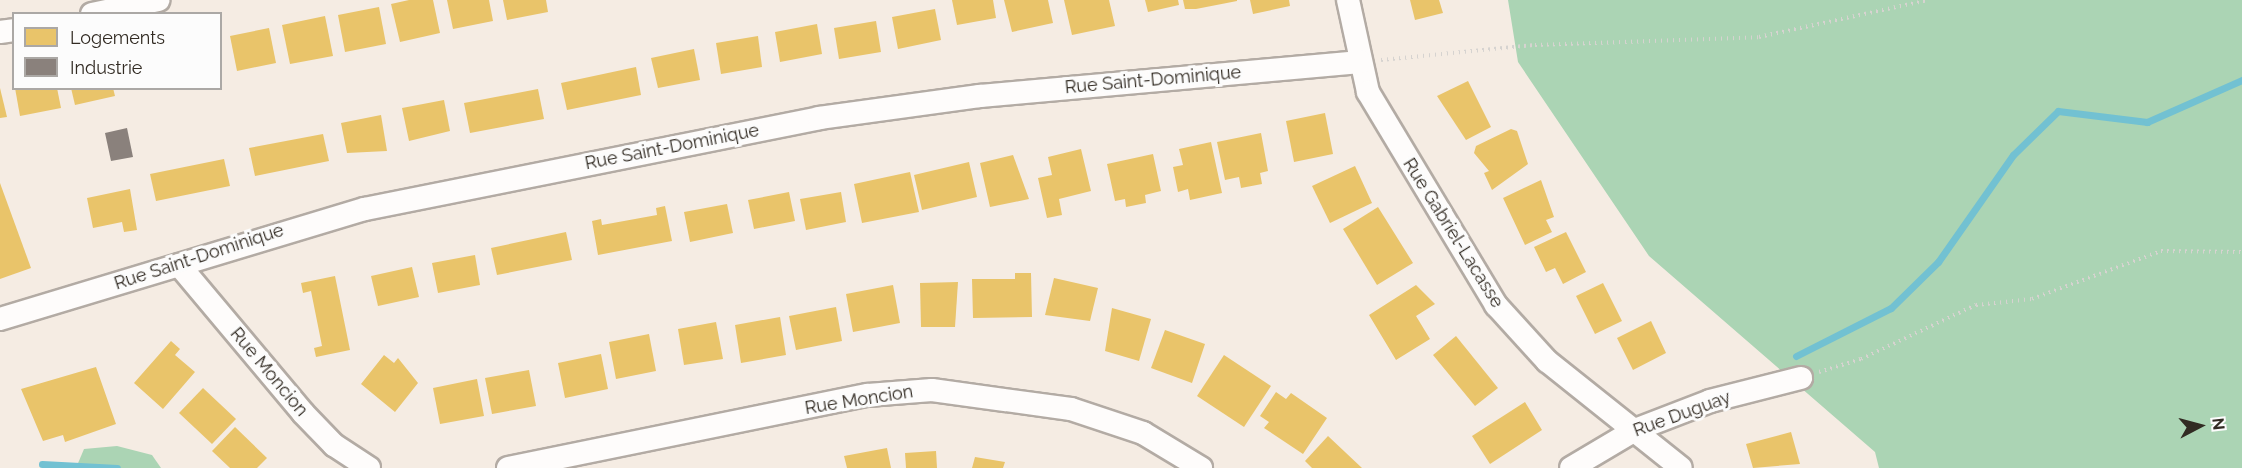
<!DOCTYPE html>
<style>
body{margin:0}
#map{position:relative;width:2242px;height:468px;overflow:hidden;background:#f5ece3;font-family:Raleway,sans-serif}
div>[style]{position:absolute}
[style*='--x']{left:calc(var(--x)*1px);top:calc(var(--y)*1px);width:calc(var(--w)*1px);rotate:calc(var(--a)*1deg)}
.forest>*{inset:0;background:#abd4b4}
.homes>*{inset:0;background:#e9c46a}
.industry>*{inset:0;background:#8a817c}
.stream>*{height:7px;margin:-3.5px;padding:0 3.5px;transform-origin:3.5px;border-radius:3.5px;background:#72c1d2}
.path>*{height:4px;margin-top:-2px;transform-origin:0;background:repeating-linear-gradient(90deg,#d6d3d0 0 1.5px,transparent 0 6px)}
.roads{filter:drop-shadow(2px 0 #b3aba4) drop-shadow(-2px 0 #b3aba4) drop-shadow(0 2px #b3aba4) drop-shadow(0 -2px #b3aba4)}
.street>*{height:22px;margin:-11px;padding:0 11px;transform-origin:11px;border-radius:11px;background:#fefcfb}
span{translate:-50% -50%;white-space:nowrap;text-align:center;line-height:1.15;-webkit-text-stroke:6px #fcfcfc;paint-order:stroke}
.street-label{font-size:18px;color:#322b23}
.legend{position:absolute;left:12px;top:12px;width:210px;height:78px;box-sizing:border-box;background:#fcfcfc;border:2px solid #aba8a5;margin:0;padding:8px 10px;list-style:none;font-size:18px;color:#322b23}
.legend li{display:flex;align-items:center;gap:12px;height:30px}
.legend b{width:30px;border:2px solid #aba8a5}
.north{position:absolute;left:2170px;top:396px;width:60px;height:60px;-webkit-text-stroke:4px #fcfcfc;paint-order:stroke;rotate:84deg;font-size:16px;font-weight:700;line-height:24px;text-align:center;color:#322b23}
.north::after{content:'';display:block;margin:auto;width:21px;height:27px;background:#322b23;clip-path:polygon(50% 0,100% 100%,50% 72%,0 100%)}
</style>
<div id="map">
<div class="forest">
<i style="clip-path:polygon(1508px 0,2242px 0,2242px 468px,1879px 468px,1875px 452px,1649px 256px,1518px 62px)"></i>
<i style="clip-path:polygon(117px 446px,152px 455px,161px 468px,76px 468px,84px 449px)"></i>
</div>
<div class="homes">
<i style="clip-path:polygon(409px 0,433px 0,440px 33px,400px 42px,391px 4px)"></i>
<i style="clip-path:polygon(447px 0,489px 0,493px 21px,453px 29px)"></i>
<i style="clip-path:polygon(503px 0,546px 0,548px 12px,507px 20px)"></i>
<i style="clip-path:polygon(952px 0,993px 0,996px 18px,957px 25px)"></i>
<i style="clip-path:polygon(1004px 0,1048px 0,1053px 23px,1012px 32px)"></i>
<i style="clip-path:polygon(1064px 0,1109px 0,1115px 26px,1072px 35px)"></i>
<i style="clip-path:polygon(1145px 0,1178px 0,1179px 5px,1148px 12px)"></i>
<i style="clip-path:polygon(1183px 0,1237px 0,1237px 1px,1196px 9px,1185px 9px)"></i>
<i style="clip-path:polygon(1250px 0,1289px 0,1290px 6px,1253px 14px)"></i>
<i style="clip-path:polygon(1410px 0,1439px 0,1443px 13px,1415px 20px)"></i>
<i style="clip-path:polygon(379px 7px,386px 44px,345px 52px,338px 15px)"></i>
<i style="clip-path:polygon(935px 9px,941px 40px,898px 49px,892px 17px)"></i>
<i style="clip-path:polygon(325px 16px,333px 56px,290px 64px,282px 25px)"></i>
<i style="clip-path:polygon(876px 21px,881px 52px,839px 59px,834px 28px)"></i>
<i style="clip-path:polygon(817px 24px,822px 54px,780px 62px,775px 32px)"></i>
<i style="clip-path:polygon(269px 28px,276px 63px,237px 71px,230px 36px)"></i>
<i style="clip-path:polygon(758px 36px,762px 67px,721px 74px,716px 43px)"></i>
<i style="clip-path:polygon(694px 49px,700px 80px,658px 88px,651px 58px)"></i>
<i style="clip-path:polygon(636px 67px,641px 95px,567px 110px,561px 83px)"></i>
<i style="clip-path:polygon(1468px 81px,1491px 127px,1466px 140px,1437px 96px)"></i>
<i style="clip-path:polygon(0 88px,7px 117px,0 118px)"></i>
<i style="clip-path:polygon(15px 88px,57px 88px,61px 108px,20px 116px)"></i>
<i style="clip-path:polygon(71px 88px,113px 88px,115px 96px,75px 105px)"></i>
<i style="clip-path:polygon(538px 89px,544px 119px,470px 133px,464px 103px)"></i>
<i style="clip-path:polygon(444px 100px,450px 131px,409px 141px,402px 108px)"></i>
<i style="clip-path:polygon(1325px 113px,1333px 154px,1294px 162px,1286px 121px)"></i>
<i style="clip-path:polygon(381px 115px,387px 151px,347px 153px,341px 123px)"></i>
<i style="clip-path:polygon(1511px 129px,1517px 131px,1528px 164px,1492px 190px,1484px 173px,1489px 171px,1474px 153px,1476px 146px)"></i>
<i style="clip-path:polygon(1261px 133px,1268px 171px,1260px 173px,1262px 184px,1241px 188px,1239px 177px,1225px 180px,1217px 142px)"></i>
<i style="clip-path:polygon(323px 134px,329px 161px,255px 176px,249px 148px)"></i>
<i style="clip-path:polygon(1211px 142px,1222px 193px,1190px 200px,1188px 189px,1178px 192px,1173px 167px,1183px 165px,1179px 149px)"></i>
<i style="clip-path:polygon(1081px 149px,1091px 191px,1059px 199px,1062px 215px,1047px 218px,1038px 178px,1052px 175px,1048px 157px)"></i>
<i style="clip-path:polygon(1153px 154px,1161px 191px,1145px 195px,1146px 203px,1126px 207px,1125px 199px,1115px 201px,1107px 164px)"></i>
<i style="clip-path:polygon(1013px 155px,1029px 199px,990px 207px,980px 163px)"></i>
<i style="clip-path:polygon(224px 159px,230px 186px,156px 201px,150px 174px)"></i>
<i style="clip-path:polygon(969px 162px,977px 197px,922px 210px,914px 175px)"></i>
<i style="clip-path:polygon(1355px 166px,1372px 203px,1330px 223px,1312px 186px)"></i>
<i style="clip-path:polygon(910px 172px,919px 212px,862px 223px,854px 184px)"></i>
<i style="clip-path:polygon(1541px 180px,1554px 217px,1546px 220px,1552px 232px,1525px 245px,1503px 198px)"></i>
<i style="clip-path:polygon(0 183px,31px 268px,0 279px)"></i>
<i style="clip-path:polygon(130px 189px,137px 230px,124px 232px,122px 222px,93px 228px,87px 198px)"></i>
<i style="clip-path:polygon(789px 192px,795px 221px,754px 229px,748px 200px)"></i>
<i style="clip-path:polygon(841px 192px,846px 222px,806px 230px,800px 199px)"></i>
<i style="clip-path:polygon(727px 204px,733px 233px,690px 242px,684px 212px)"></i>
<i style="clip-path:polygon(665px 206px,672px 241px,598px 255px,592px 221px,601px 219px,602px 225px,657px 215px,656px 208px)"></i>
<i style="clip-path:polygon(1378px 207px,1413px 263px,1377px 285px,1343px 229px)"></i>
<i style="clip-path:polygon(566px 232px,572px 260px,497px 275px,491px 248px)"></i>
<i style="clip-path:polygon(1566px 232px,1586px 272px,1563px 284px,1555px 268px,1546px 272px,1534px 247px)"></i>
<i style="clip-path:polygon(475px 255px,480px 285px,438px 293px,432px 263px)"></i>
<i style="clip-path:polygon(412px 267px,419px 297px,378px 306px,371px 276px)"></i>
<i style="clip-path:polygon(1015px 273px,1031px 273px,1032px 317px,973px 318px,972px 279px,1015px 279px)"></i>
<i style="clip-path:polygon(335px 276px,350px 350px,316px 357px,314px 348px,322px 346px,311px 291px,303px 293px,301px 283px)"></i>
<i style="clip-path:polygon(1054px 278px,1098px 288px,1090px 321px,1045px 315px)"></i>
<i style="clip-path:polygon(958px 282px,955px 327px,921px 327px,920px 283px)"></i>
<i style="clip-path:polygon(1603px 283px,1622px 321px,1595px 334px,1576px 296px)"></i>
<i style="clip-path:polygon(893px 285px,900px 323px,853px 332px,846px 294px)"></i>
<i style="clip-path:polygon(1416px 285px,1435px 304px,1416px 316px,1430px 339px,1396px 360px,1369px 315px)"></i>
<i style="clip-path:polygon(836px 307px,842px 341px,796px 350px,789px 316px)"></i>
<i style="clip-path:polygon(1112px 308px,1151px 319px,1139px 361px,1105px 351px)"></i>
<i style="clip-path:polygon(780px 317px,786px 355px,741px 363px,735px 325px)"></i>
<i style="clip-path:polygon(1651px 321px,1666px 353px,1633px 370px,1617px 338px)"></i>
<i style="clip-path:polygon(716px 322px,723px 359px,684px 365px,678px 329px)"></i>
<i style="clip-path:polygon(1165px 330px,1205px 344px,1192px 383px,1151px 368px)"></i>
<i style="clip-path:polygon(649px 334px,656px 371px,616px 379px,609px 342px)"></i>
<i style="clip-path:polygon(1456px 336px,1498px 388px,1475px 406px,1433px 355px)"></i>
<i style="clip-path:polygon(171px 341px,180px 349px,175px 355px,195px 372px,163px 409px,134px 383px)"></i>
<i style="clip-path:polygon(601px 354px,608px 389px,565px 398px,558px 363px)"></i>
<i style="clip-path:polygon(384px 355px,394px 363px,398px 358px,418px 383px,395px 412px,361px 384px)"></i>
<i style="clip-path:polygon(1224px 355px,1271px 386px,1244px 427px,1197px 396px)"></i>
<i style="clip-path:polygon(96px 367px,116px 424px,65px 442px,63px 435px,43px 441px,21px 389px)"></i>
<i style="clip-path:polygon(529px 370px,536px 406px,492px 414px,485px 378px)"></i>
<i style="clip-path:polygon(477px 379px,484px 416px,440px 424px,433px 388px)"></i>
<i style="clip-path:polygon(203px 388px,236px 419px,212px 444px,179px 413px)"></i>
<i style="clip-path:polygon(1276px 392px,1286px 399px,1291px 393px,1327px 418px,1303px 454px,1264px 428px,1269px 422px,1260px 416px)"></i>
<i style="clip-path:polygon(1525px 402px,1542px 430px,1490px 464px,1472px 436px)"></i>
<i style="clip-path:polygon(235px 427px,267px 458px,257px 468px,230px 468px,212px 451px)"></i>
<i style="clip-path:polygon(1791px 432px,1800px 464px,1753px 468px,1746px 444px)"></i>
<i style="clip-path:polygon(1328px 436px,1362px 468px,1312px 468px,1305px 461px)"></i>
<i style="clip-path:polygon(887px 448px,891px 468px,847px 468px,844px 456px)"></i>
<i style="clip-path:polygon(936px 451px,937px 468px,906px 468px,905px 453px)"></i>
<i style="clip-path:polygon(975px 457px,1005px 462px,1003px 468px,972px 468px)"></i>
</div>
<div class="industry">
<i style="clip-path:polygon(127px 128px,133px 157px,111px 161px,105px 133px)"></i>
</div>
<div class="stream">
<i style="--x:1796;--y:356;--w:106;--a:-26.8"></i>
<i style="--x:1891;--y:308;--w:66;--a:-44.4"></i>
<i style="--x:1938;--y:262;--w:131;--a:-55"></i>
<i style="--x:2013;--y:155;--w:63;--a:-44.4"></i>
<i style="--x:2058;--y:111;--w:90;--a:7"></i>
<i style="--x:2147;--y:122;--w:104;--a:-23.9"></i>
<i style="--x:42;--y:464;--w:75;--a:3.1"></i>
</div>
<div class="path">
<i style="--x:1381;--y:60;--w:155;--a:-5.6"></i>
<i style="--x:1535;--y:45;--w:224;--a:-2"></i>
<i style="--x:1759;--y:37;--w:173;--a:-12.3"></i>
<i style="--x:1819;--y:372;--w:44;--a:-17.2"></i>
<i style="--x:1861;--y:359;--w:127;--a:-25.2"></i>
<i style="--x:1976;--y:305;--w:56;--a:-6.1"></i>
<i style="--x:2032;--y:299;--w:138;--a:-20.4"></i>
<i style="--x:2161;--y:251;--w:81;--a:0.7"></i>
</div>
<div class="roads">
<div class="street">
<i style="--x:1348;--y:0;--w:94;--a:77.7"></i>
<i style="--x:1368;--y:92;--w:249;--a:59"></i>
<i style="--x:1496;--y:305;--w:76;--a:47.7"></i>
<i style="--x:1547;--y:361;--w:171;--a:38.6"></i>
<i style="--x:92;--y:14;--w:68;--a:-11.8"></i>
<i style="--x:0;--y:32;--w:14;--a:-8"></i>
<i style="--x:179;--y:265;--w:193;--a:50"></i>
<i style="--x:303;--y:413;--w:45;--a:45.9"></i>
<i style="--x:334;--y:445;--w:42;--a:33.3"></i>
<i style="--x:0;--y:319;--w:381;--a:-16.8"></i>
<i style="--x:365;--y:209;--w:463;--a:-11.3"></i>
<i style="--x:819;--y:118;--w:162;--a:-7.8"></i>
<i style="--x:980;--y:96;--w:382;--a:-5.1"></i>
<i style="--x:508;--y:468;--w:367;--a:-11.5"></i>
<i style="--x:868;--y:395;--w:64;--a:-4.5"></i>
<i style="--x:932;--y:390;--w:140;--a:7.8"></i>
<i style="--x:1071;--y:409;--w:76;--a:18.4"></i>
<i style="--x:1143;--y:433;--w:68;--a:31.1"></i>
<i style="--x:1571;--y:468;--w:74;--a:-30.7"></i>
<i style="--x:1635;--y:430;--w:80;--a:-21.1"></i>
<i style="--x:1710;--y:401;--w:94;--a:-14.2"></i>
</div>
</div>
<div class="street-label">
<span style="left:1153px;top:80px;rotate:-5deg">Rue Saint-Dominique</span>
<span style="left:672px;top:147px;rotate:-11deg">Rue Saint-Dominique</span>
<span style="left:1453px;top:233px;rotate:58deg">Rue Gabriel-Lacasse</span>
<span style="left:199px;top:257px;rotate:-18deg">Rue Saint-Dominique</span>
<span style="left:269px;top:372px;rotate:50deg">Rue Moncion</span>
<span style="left:859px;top:400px;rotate:-9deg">Rue Moncion</span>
<span style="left:1682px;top:414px;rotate:-20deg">Rue Duguay</span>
</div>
<ul class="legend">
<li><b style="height:16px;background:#e9c46a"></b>Logements</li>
<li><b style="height:16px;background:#8a817c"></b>Industrie</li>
</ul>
<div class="north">N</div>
</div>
